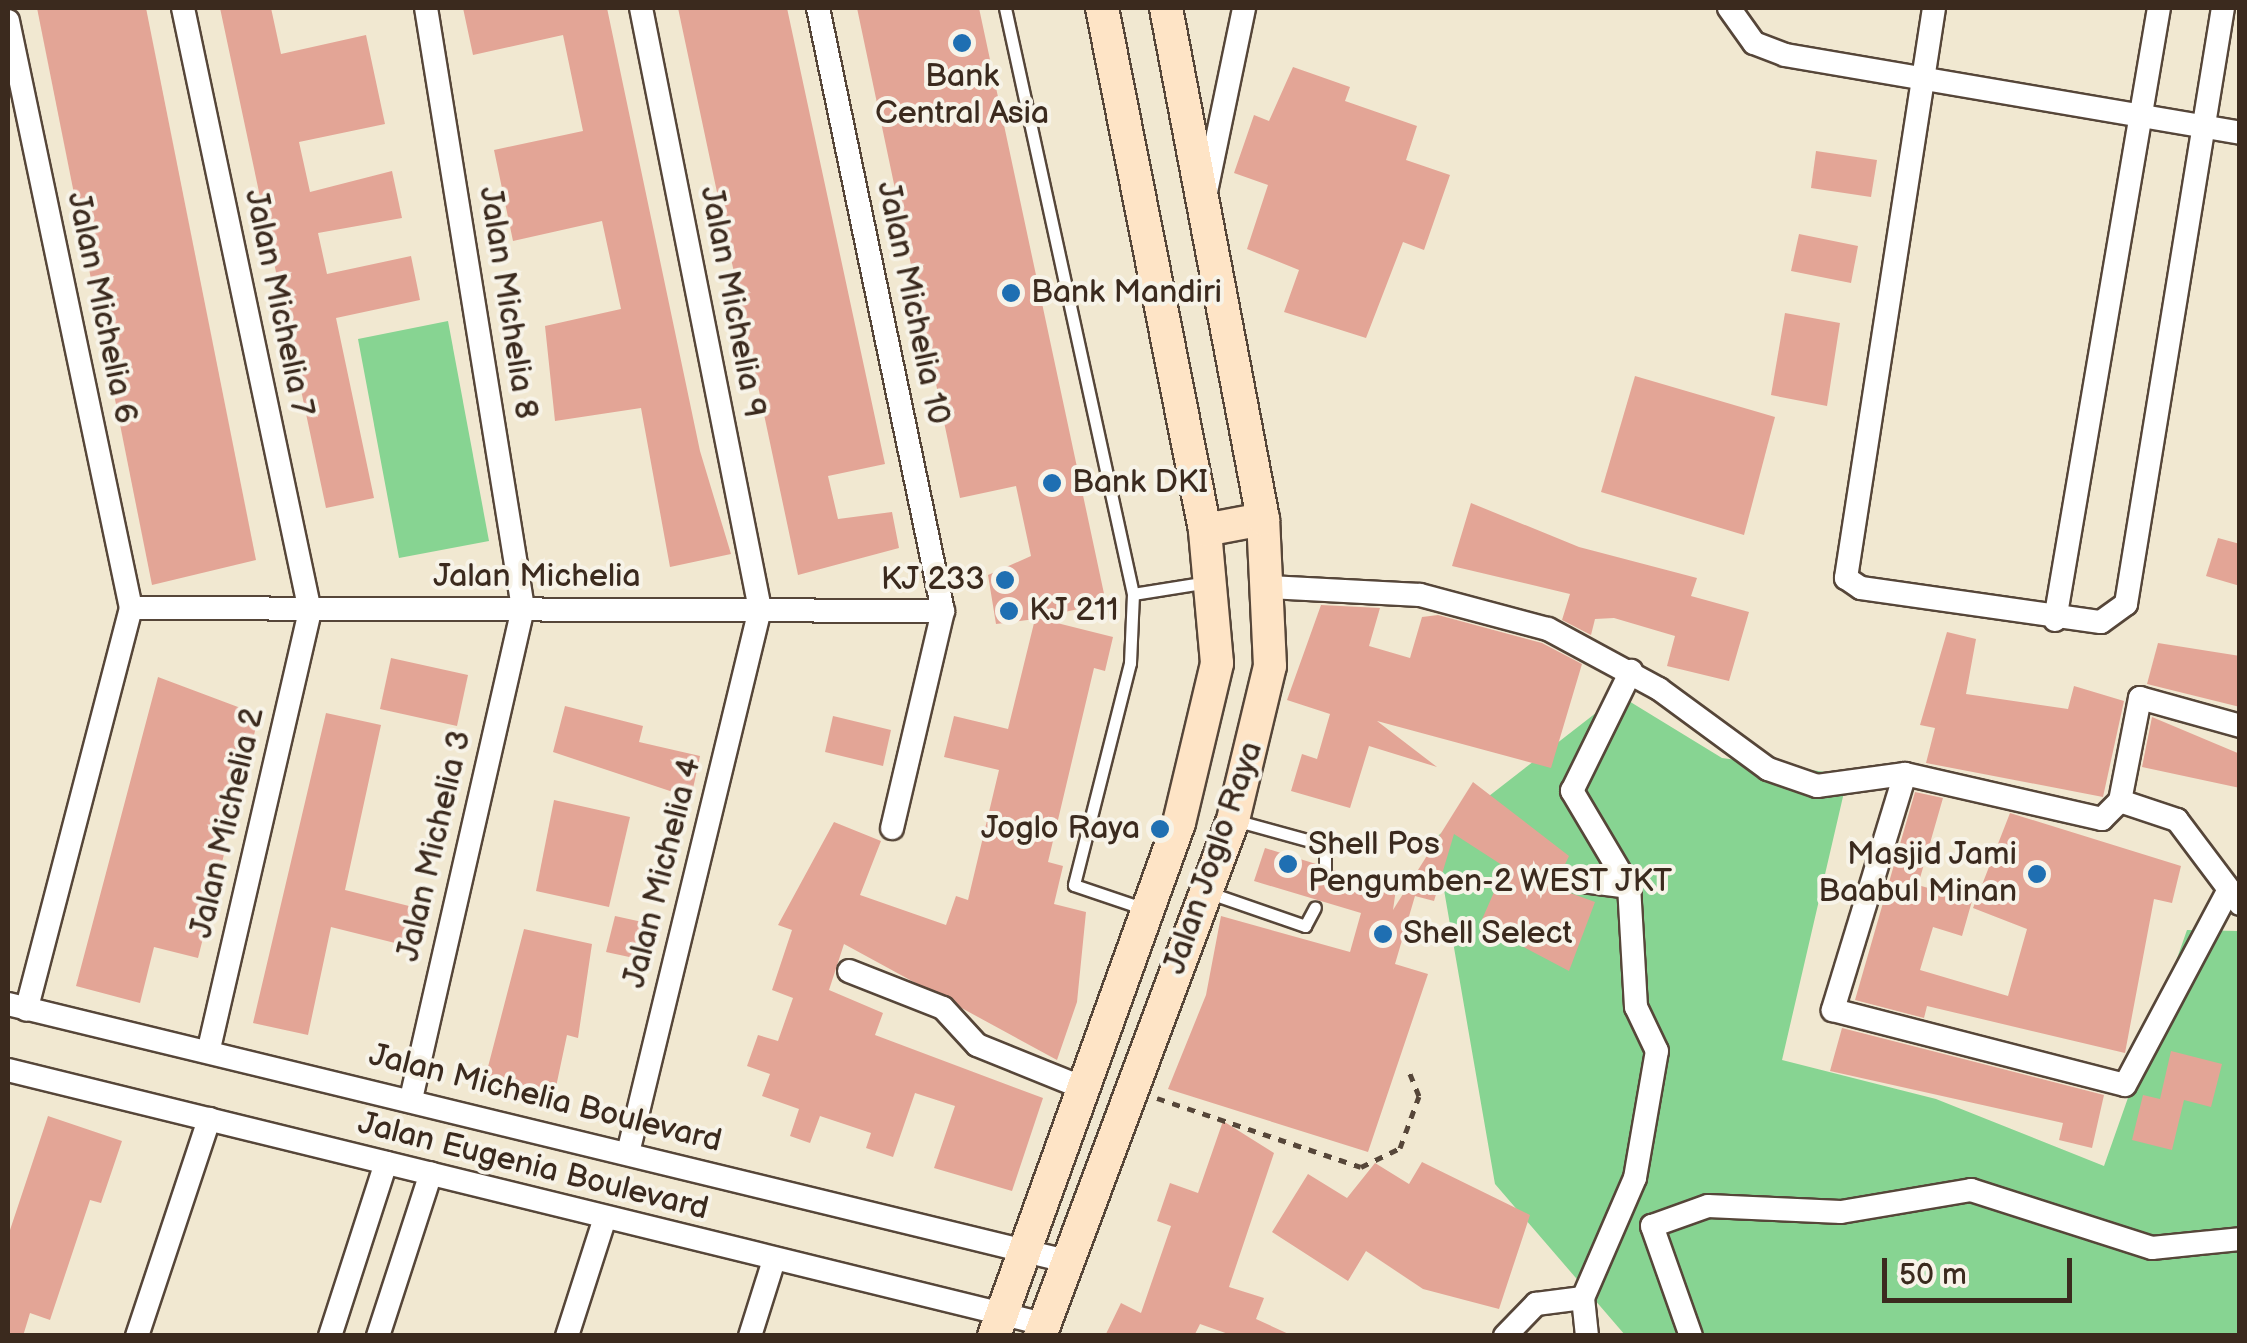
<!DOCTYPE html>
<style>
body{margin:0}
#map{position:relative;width:2247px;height:1343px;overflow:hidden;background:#f1e8d1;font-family:"Balsamiq Sans",sans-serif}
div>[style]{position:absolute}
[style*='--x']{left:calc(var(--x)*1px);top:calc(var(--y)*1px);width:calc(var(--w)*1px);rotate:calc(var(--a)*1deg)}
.green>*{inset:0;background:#87d492}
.building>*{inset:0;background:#e3a596}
.path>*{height:5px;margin-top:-2.5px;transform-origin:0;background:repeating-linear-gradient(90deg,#564639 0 8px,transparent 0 16px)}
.roads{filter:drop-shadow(2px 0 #564639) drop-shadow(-2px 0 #564639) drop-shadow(0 2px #564639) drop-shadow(0 -2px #564639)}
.service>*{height:11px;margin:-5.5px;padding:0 5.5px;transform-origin:5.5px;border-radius:5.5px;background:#fff}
.minor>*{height:22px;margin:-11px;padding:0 11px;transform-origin:11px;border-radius:11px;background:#fff}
.secondary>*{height:32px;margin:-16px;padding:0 16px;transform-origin:16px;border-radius:16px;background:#fee4c6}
.dots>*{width:28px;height:28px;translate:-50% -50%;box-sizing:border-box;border:5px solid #f7f3e8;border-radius:50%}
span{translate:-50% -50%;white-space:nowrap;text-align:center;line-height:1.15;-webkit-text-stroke:8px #f7f3e8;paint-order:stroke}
.poi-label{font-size:32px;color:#3b2a1e}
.left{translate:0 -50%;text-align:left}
.right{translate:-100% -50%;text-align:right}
.street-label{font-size:32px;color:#3b2a1e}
.frame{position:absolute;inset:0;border:10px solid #3b2a1e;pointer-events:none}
.scale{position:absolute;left:1882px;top:1258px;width:190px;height:45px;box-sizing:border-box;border:5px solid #3b2a1e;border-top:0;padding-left:12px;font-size:30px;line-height:35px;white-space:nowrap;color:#3b2a1e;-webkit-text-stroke:8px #f7f3e8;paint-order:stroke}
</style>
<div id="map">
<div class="green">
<i style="clip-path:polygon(448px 321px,489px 541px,399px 558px,358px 339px)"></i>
<i style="clip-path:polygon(1619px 695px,1722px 758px,1848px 775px,1782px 1060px,1936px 1099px,2104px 1166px,2187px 930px,2239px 931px,2239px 1335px,1625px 1335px,1495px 1184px,1435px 838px)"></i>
</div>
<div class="building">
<i style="clip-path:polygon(37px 8px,146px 8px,256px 560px,152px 585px)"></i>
<i style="clip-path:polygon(220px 8px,271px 8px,281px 54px,366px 35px,385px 124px,299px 142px,310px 192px,392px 171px,402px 218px,318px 233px,327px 274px,411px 256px,420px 300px,336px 318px,374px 498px,326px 508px)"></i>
<i style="clip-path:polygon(463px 8px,607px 8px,700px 451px,731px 554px,670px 567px,641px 408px,555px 421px,545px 326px,621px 309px,602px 221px,513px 241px,494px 150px,583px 131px,563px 35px,473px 55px)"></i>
<i style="clip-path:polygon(678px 8px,787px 8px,885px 464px,828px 476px,838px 519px,892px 512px,899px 548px,798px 575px)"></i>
<i style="clip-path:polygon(857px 8px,979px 8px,1106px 603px,1037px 618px,1113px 637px,1105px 671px,1094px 668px,1048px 862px,1063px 866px,1054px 904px,1086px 912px,1077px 1002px,1057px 1060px,844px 944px,829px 990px,883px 1013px,875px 1035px,1043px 1098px,1012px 1191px,934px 1168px,955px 1106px,915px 1093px,893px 1157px,866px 1148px,871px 1133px,820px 1116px,810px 1143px,790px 1136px,799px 1109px,762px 1096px,770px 1074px,747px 1066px,758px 1035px,778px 1041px,793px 998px,772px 990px,792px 930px,778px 925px,834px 822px,881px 841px,860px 895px,946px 925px,956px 896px,968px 900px,999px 770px,944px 757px,954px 716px,1008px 729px,1035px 619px,996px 624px,988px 575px,1031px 556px,1016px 486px,960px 498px)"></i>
<i style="clip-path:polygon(1293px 67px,1350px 87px,1345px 101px,1417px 126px,1406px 160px,1450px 175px,1424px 250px,1403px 242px,1366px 338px,1284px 312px,1299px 270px,1247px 249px,1268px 185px,1234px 173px,1254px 115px,1269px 121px)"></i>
<i style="clip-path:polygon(1816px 151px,1877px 160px,1871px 197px,1811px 188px)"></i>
<i style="clip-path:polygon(1799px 234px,1858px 246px,1851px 283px,1791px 271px)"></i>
<i style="clip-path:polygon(1785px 313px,1840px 323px,1827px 406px,1771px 395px)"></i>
<i style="clip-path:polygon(1635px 376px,1775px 417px,1744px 535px,1601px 492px)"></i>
<i style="clip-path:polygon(1471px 503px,1579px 547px,1697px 578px,1691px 596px,1749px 612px,1729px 681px,1667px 666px,1675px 636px,1614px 618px,1595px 619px,1591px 635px,1562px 620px,1570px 594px,1452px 566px)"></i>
<i style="clip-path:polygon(2218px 538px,2240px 544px,2240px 586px,2206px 576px)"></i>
<i style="clip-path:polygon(1321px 605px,1380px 608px,1369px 646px,1410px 658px,1422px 617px,1438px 615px,1542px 643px,1582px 664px,1551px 768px,1377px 721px,1437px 767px,1369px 746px,1350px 808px,1291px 791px,1302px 754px,1317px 759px,1330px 714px,1287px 700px)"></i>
<i style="clip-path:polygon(1947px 632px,1976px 639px,1966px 694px,2068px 709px,2074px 686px,2124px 701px,2103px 797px,1926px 763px,1935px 728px,1920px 725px)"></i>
<i style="clip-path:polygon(2158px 643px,2240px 656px,2240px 707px,2147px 684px)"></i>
<i style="clip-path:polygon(391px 658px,468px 675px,457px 726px,380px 709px)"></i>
<i style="clip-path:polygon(158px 677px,259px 715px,198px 958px,154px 947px,140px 1003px,76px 986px)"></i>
<i style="clip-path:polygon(565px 706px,643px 726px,639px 742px,700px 756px,691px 798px,553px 752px)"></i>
<i style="clip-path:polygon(326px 713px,381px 725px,345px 890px,417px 908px,407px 946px,331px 927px,308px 1035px,253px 1023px)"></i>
<i style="clip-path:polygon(833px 716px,891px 730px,883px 766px,825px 752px)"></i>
<i style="clip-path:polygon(2152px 717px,2240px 754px,2240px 788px,2142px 767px)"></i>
<i style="clip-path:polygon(1473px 782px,1569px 856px,1554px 887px,1595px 902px,1569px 971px,1480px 924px,1505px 867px,1454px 834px,1434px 901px,1415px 896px,1395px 964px,1428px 974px,1368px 1152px,1168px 1089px,1206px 995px,1221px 916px,1350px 952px,1361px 913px,1254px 881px,1265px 848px,1316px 864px,1321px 880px,1334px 870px,1396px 889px,1393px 910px)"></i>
<i style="clip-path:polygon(1915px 792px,1943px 798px,1918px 885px,1972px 901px,1962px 936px,1933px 927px,1920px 970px,2008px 996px,2027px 929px,1973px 908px,2010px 813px,2181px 866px,2172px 903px,2154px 899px,2125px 1053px,1927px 1006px,1924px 1018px,1855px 1000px)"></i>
<i style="clip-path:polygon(554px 800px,630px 817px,609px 907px,536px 891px)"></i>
<i style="clip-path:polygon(615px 916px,656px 925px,648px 961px,606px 952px)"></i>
<i style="clip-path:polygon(524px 929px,592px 944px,578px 1038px,567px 1035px,553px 1101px,483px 1086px)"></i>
<i style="clip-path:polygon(1842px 1028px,2104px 1095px,2092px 1148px,2059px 1140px,2063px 1123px,1830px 1071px)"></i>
<i style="clip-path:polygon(2171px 1051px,2222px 1064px,2211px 1107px,2184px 1100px,2172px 1150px,2132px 1140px,2143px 1095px,2160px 1099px)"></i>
<i style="clip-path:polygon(48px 1116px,122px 1141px,101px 1203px,90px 1200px,50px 1320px,30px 1313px,23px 1336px,8px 1336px,8px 1236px)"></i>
<i style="clip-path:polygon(1223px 1121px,1274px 1153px,1229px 1287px,1264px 1298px,1256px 1319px,1293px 1336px,1234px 1336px,1200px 1324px,1194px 1336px,1105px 1336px,1121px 1303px,1141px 1313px,1171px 1226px,1157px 1221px,1170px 1183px,1198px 1193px)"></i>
<i style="clip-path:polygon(1422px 1162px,1530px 1215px,1499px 1309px,1423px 1289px,1366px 1251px,1348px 1281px,1272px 1232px,1308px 1174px,1347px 1198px,1375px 1163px,1409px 1184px)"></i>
</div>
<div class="path">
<i style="--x:1157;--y:1098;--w:215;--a:18.7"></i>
<i style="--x:1361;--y:1167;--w:43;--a:-26"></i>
<i style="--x:1400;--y:1148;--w:55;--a:-69.9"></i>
<i style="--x:1419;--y:1096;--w:29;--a:-112"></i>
</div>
<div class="roads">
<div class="service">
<i style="--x:1005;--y:8;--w:600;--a:77.68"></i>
<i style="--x:1133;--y:594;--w:69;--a:92.5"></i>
<i style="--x:1130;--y:663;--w:229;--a:104.2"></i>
<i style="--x:1074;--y:885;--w:75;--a:18.7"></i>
<i style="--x:1133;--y:594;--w:76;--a:-9.1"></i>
<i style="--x:1238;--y:821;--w:90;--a:15.4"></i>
<i style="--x:1325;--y:845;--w:26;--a:90"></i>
<i style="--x:1207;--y:892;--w:104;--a:19.1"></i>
<i style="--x:1305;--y:926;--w:21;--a:-62"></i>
</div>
<div class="minor">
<i style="--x:183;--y:8;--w:616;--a:78.11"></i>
<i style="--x:310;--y:611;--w:449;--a:103"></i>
<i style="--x:818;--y:8;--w:616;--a:78.29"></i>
<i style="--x:943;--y:611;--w:223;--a:103.2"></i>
<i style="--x:1729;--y:8;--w:43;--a:54.5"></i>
<i style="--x:1754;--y:43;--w:33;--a:21"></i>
<i style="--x:1785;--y:55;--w:462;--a:9.7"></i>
<i style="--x:1934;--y:8;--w:577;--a:98.78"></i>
<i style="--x:1846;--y:578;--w:18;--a:34"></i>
<i style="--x:1861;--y:588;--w:242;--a:8.1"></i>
<i style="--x:2101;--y:622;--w:31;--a:-36"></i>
<i style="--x:2126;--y:604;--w:604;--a:-80.76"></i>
<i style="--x:8;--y:21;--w:600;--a:78.17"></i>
<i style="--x:131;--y:608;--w:415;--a:104.6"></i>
<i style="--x:1206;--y:192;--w:188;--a:-78.3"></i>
<i style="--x:1269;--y:587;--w:151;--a:3"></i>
<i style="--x:1420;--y:595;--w:132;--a:14.9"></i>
<i style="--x:1548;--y:629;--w:126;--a:28.4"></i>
<i style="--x:1659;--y:689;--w:135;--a:36.3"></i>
<i style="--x:1768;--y:769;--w:52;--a:19.1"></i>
<i style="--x:1817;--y:786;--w:89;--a:-7.8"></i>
<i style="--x:1905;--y:774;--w:202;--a:12.9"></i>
<i style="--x:2102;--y:819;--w:25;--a:-45"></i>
<i style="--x:2120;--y:801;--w:105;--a:-79"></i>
<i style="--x:2140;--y:698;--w:104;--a:15.6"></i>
<i style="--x:131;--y:608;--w:812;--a:0.21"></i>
<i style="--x:2055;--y:620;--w:621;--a:-80.36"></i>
<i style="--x:1905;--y:774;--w:247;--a:107"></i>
<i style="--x:1833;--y:1010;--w:301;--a:14.4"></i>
<i style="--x:2125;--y:1085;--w:217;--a:-62"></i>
<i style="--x:2120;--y:801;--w:60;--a:18.4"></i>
<i style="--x:2177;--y:820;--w:105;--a:53.1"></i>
<i style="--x:1574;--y:880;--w:55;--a:7.3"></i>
<i style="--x:849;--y:971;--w:101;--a:21.5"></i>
<i style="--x:943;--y:1008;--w:50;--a:47.4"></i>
<i style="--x:977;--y:1045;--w:112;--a:22"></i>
<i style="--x:8;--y:1004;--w:1089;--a:13.65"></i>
<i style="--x:8;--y:1070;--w:1067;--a:13.78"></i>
<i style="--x:411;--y:1099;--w:504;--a:-77.15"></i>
<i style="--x:523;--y:608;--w:608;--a:-99.18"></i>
<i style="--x:628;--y:1153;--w:560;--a:-76.36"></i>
<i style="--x:760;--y:609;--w:613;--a:-101.2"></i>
<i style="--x:137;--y:1336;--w:229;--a:-71.6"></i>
<i style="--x:330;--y:1336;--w:182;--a:-72.1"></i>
<i style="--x:378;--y:1336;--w:171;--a:-72"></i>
<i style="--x:567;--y:1336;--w:121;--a:-72.2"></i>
<i style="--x:750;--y:1336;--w:80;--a:-72.5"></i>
<i style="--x:1505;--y:1336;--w:45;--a:-45.9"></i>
<i style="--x:1536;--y:1304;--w:47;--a:-7.3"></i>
<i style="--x:1587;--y:1336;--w:38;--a:-96"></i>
<i style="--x:1583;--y:1298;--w:131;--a:-66.6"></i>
<i style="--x:1635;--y:1178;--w:129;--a:-80.2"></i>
<i style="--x:1657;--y:1051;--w:49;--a:-115.5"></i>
<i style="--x:1636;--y:1007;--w:120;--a:-93.3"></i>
<i style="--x:1629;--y:887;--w:112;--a:-120.7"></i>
<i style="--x:1572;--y:791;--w:134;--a:-63.8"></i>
<i style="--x:1691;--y:1336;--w:117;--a:-109.5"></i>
<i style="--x:1652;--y:1226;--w:59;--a:-19.7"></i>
<i style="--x:1708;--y:1206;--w:133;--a:2.6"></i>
<i style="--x:1841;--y:1212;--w:132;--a:-9.6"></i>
<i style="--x:1971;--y:1190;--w:190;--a:17.8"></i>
<i style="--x:2152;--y:1248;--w:88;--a:-5.8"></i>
</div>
<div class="secondary">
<i style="--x:1205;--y:530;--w:59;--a:-10.7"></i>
<i style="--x:994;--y:1336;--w:545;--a:-70.17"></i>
<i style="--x:1179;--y:823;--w:164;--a:-76.6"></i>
<i style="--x:1217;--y:663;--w:134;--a:-95.2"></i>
<i style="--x:1205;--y:530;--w:532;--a:-101.16"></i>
<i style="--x:1040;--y:1336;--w:551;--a:-69.49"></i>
<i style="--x:1233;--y:820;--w:158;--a:-76.5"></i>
<i style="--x:1270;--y:666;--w:147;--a:-92.7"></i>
<i style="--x:1263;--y:519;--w:520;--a:-100.75"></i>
</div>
</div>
<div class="dots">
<i style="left:962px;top:43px;background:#1f6fb2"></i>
<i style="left:1011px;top:293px;background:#1f6fb2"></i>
<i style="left:1052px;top:483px;background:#1f6fb2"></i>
<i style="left:1005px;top:580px;background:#1f6fb2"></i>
<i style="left:1009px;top:611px;background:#1f6fb2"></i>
<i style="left:1160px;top:829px;background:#1f6fb2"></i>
<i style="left:1288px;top:864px;background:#1f6fb2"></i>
<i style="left:2037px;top:874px;background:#1f6fb2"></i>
<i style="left:1383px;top:934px;background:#1f6fb2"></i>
</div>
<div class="poi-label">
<span style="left:962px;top:96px">Bank<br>Central Asia</span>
<span class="left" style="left:1031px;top:293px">Bank Mandiri</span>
<span class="left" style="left:1072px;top:483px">Bank DKI</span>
<span class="right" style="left:985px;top:580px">KJ 233</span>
<span class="left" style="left:1029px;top:611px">KJ 211</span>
<span class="right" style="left:1140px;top:829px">Joglo Raya</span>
<span class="left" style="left:1308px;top:864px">Shell Pos<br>Pengumben-2 WEST JKT</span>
<span class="right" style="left:2017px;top:874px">Masjid Jami<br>Baabul Minan</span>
<span class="left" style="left:1403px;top:934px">Shell Select</span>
</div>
<div class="street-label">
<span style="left:732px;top:302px;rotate:79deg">Jalan Michelia 9</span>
<span style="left:278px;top:303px;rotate:78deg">Jalan Michelia 7</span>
<span style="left:507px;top:303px;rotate:81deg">Jalan Michelia 8</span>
<span style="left:912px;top:303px;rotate:78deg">Jalan Michelia 10</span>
<span style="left:101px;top:308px;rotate:78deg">Jalan Michelia 6</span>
<span style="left:537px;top:577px">Jalan Michelia</span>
<span style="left:228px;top:823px;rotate:-77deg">Jalan Michelia 2</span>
<span style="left:435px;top:846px;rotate:-77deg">Jalan Michelia 3</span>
<span style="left:1214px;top:858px;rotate:-71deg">Jalan Joglo Raya</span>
<span style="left:663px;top:873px;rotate:-76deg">Jalan Michelia 4</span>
<span style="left:545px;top:1099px;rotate:14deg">Jalan Michelia Boulevard</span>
<span style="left:533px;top:1167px;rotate:14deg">Jalan Eugenia Boulevard</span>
</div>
<div class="frame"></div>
<div class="scale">50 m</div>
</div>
